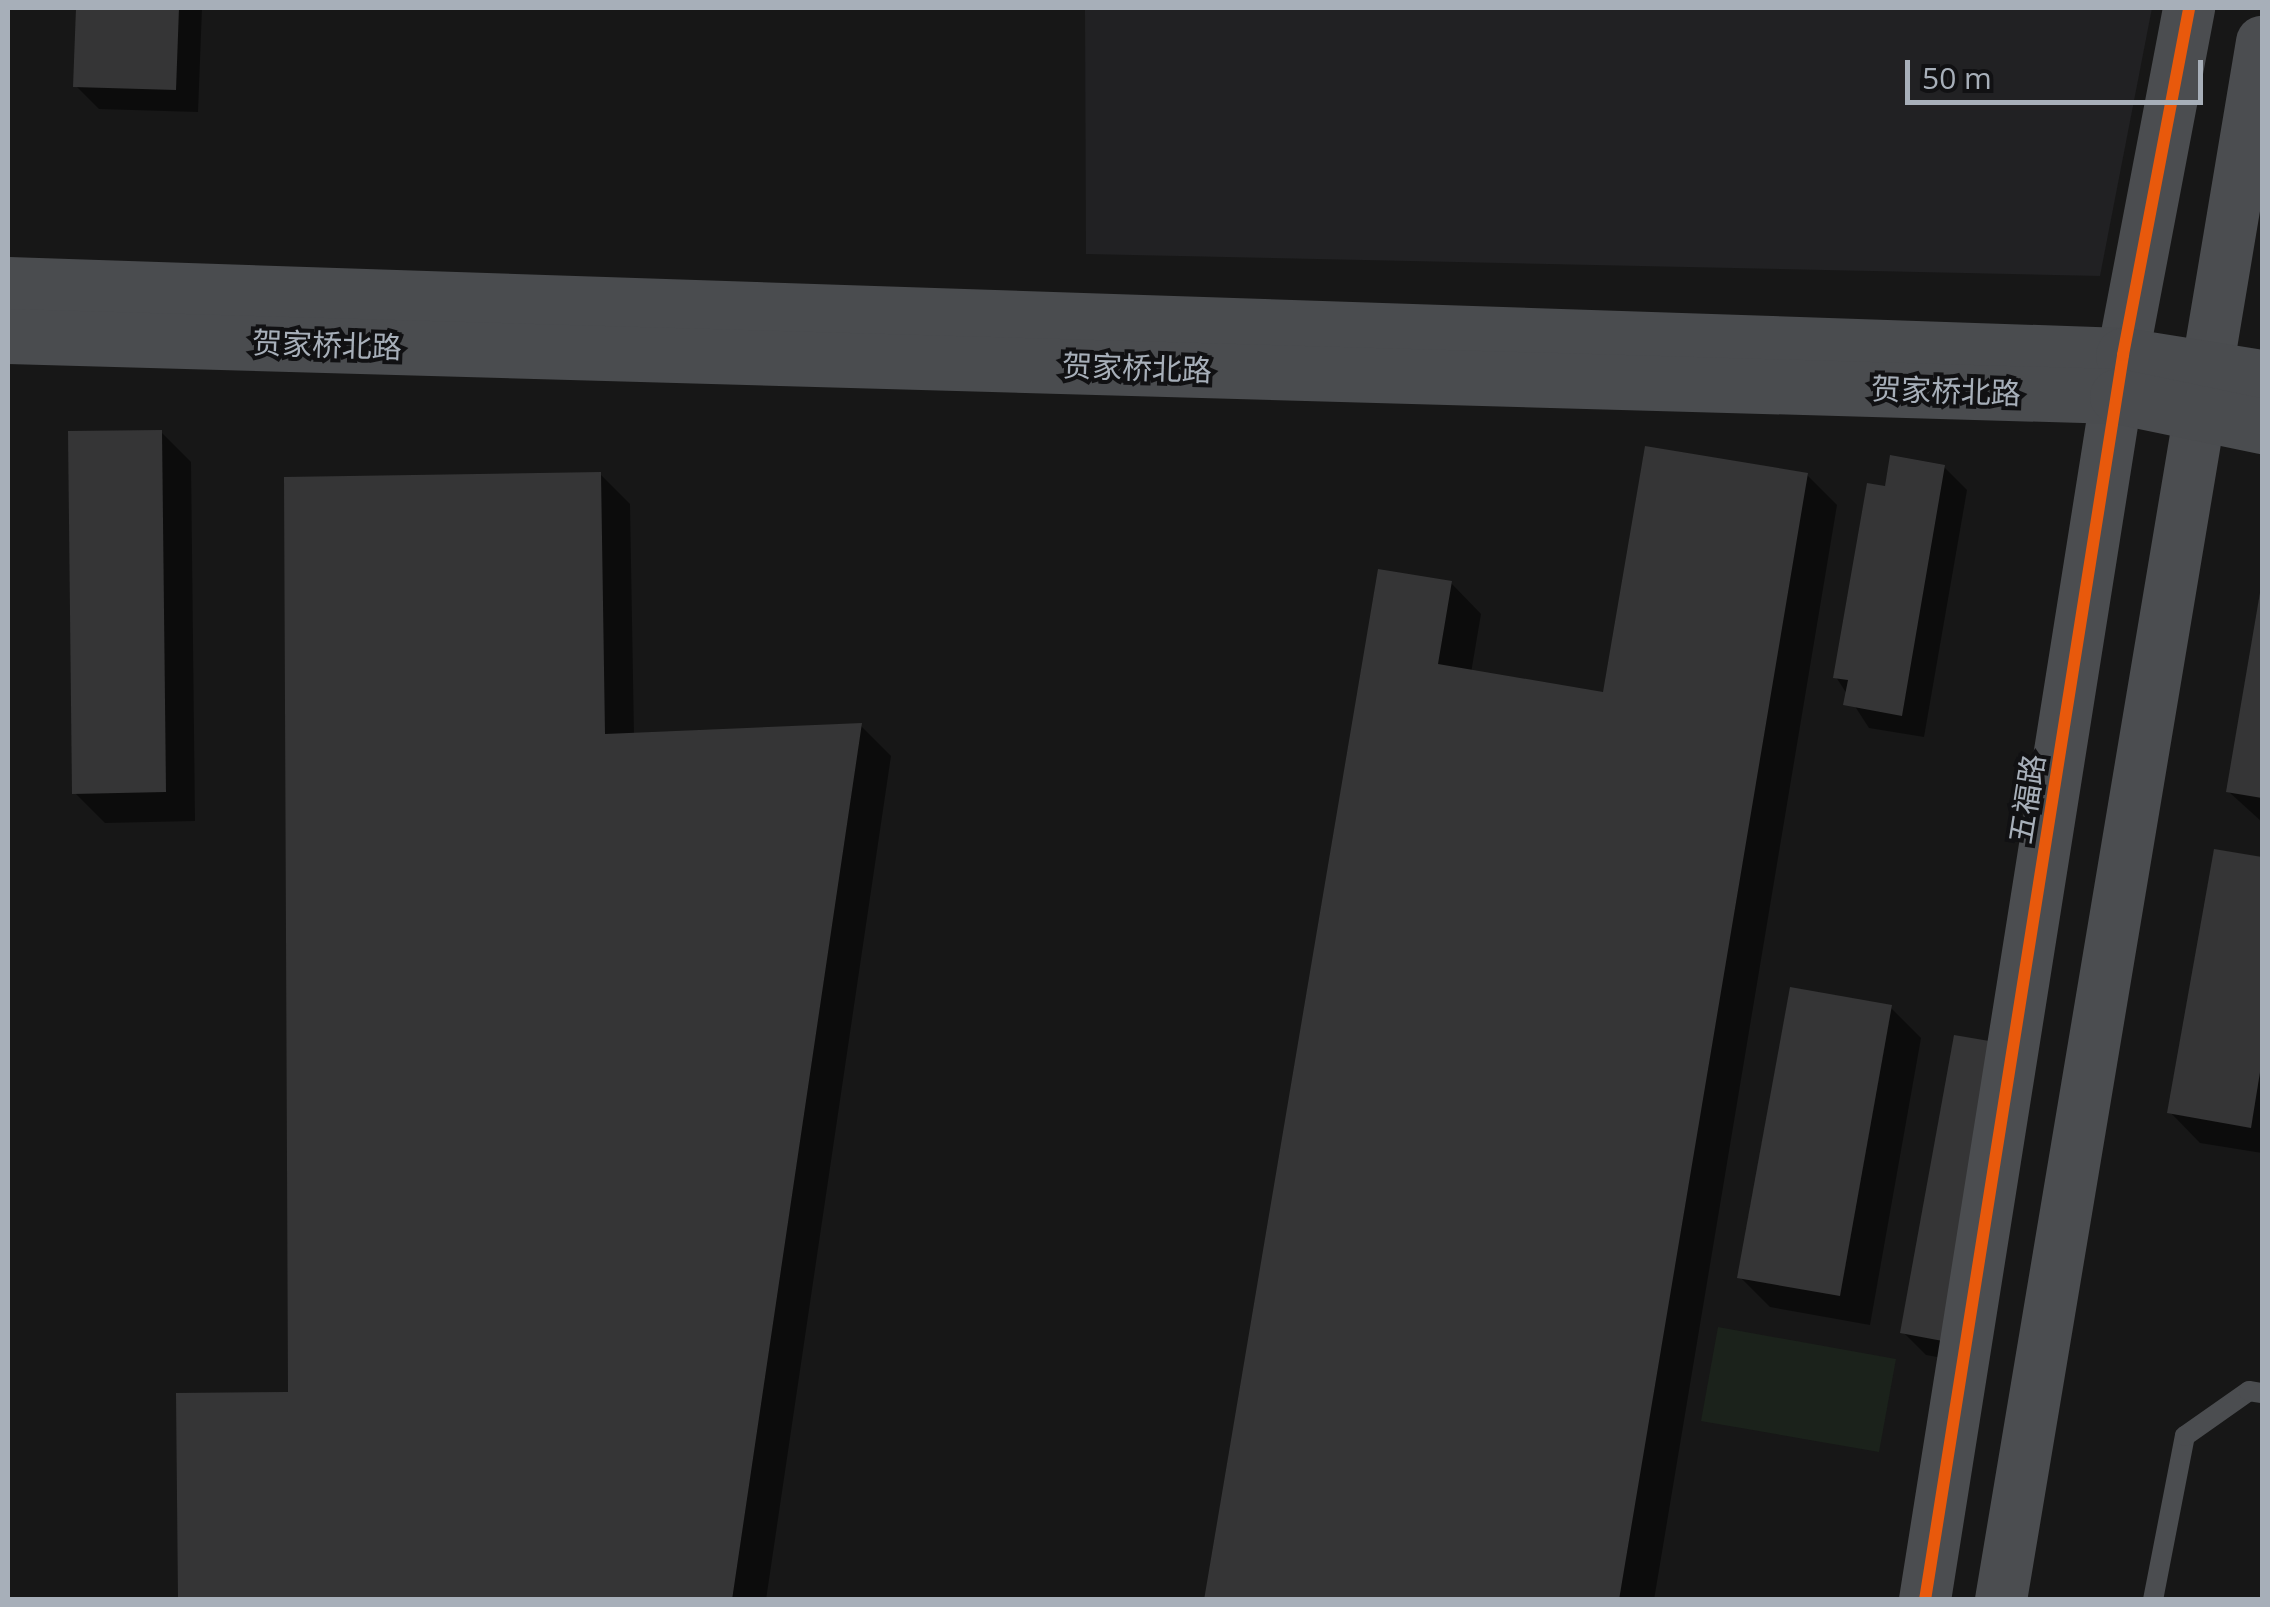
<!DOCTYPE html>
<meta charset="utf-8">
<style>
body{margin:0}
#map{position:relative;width:2270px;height:1607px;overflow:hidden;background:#171717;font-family:"Open Sans","Noto Sans SC",sans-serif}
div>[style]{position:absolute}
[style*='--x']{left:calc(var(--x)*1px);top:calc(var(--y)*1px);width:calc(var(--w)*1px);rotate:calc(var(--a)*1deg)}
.built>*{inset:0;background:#212123}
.green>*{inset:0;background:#1b221b}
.shadow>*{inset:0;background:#0007}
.building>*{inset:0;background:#353536}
.service>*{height:20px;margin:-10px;padding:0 10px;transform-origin:10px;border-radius:10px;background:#4b4d50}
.tertiary>*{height:52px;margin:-26px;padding:0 26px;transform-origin:26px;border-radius:26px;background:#4b4d50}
.secondary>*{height:55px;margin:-27.5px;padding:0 27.5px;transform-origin:27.5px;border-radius:27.5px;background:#4a4c4f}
.cycleway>*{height:12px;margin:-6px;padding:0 6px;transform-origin:6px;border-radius:6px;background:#e8590c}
span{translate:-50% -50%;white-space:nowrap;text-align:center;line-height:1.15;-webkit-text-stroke:8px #111113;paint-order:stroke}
.street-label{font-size:30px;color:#a7afb9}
.frame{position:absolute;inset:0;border:10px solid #a7afb9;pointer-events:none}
.scale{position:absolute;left:1905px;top:60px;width:298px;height:45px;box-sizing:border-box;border:5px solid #a7afb9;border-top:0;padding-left:12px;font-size:30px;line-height:35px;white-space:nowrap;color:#a7afb9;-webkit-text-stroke:8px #111113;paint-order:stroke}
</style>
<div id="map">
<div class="built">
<i style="clip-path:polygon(1085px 8px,2152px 8px,2100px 276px,1086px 254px)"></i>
</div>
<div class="green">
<i style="clip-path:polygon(1718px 1327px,1896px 1359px,1879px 1452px,1701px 1421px)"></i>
</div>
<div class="shadow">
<i style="clip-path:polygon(78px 8px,202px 8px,198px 112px,99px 109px,76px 86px)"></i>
<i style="clip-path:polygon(161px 432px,191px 462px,195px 821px,105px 823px,75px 793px)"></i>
<i style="clip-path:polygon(1944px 467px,1967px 490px,1924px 737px,1869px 728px,1836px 677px,1887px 489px)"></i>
<i style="clip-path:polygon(600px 474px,630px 504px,634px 735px,861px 726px,891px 756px,766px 1600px,180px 1600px,290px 1394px)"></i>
<i style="clip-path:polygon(1807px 475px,1837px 505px,1654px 1600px,1207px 1600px,1451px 583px,1481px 614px,1471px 673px,1605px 695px)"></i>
<i style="clip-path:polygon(2262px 584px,2262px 822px,2229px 792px)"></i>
<i style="clip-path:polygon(2216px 852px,2262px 860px,2262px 1153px,2200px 1143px,2170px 1112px)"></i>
<i style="clip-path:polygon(1891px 1008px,1921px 1038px,1870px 1325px,1770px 1307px,1740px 1277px)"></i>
<i style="clip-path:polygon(1956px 1038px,1970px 1363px,1926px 1355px,1903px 1332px)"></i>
</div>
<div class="building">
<i style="clip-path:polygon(76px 8px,179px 8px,176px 90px,73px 87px)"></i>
<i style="clip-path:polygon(162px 430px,166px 792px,72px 794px,68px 431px)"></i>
<i style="clip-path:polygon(1645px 446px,1808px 473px,1619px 1600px,1204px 1600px,1378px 569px,1452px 581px,1438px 664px,1603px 692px)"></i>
<i style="clip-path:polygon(1890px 455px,1945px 465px,1902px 716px,1843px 705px,1848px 680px,1833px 678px,1867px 483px,1885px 486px)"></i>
<i style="clip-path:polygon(601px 472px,605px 734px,862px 723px,732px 1600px,178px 1600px,176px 1393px,288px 1392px,284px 477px)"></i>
<i style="clip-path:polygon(2262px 581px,2262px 798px,2226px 792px)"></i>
<i style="clip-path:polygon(2214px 849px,2262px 857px,2262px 1060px,2251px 1128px,2167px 1113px)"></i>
<i style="clip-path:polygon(1790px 987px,1892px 1005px,1840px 1296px,1737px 1278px)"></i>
<i style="clip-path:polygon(1954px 1035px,2001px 1043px,1948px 1342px,1900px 1333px)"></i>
</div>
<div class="service">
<i style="--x:2153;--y:1600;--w:167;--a:-79"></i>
<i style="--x:2185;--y:1436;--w:78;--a:-35.1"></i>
<i style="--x:2249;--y:1391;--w:13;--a:9"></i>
</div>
<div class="tertiary">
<i style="--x:1925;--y:1600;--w:1261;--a:-80.96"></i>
<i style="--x:2123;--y:355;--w:353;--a:-79.2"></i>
<i style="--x:2001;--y:1600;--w:1580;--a:-80.49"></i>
</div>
<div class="secondary">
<i style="--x:8;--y:284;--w:2116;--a:1.92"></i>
<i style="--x:2123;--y:355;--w:141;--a:9"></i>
<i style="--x:8;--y:336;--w:2110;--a:1.63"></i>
<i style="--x:2117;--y:396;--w:148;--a:11.7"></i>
</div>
<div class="cycleway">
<i style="--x:1925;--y:1600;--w:1261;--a:-80.96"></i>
<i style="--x:2123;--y:355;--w:353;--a:-79.2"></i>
</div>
<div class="street-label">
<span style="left:327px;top:345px;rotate:2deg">贺家桥北路</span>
<span style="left:1137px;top:368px;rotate:2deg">贺家桥北路</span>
<span style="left:1946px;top:391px;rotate:2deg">贺家桥北路</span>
<span style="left:2027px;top:799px;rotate:-81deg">五福路</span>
</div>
<div class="frame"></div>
<div class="scale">50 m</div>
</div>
